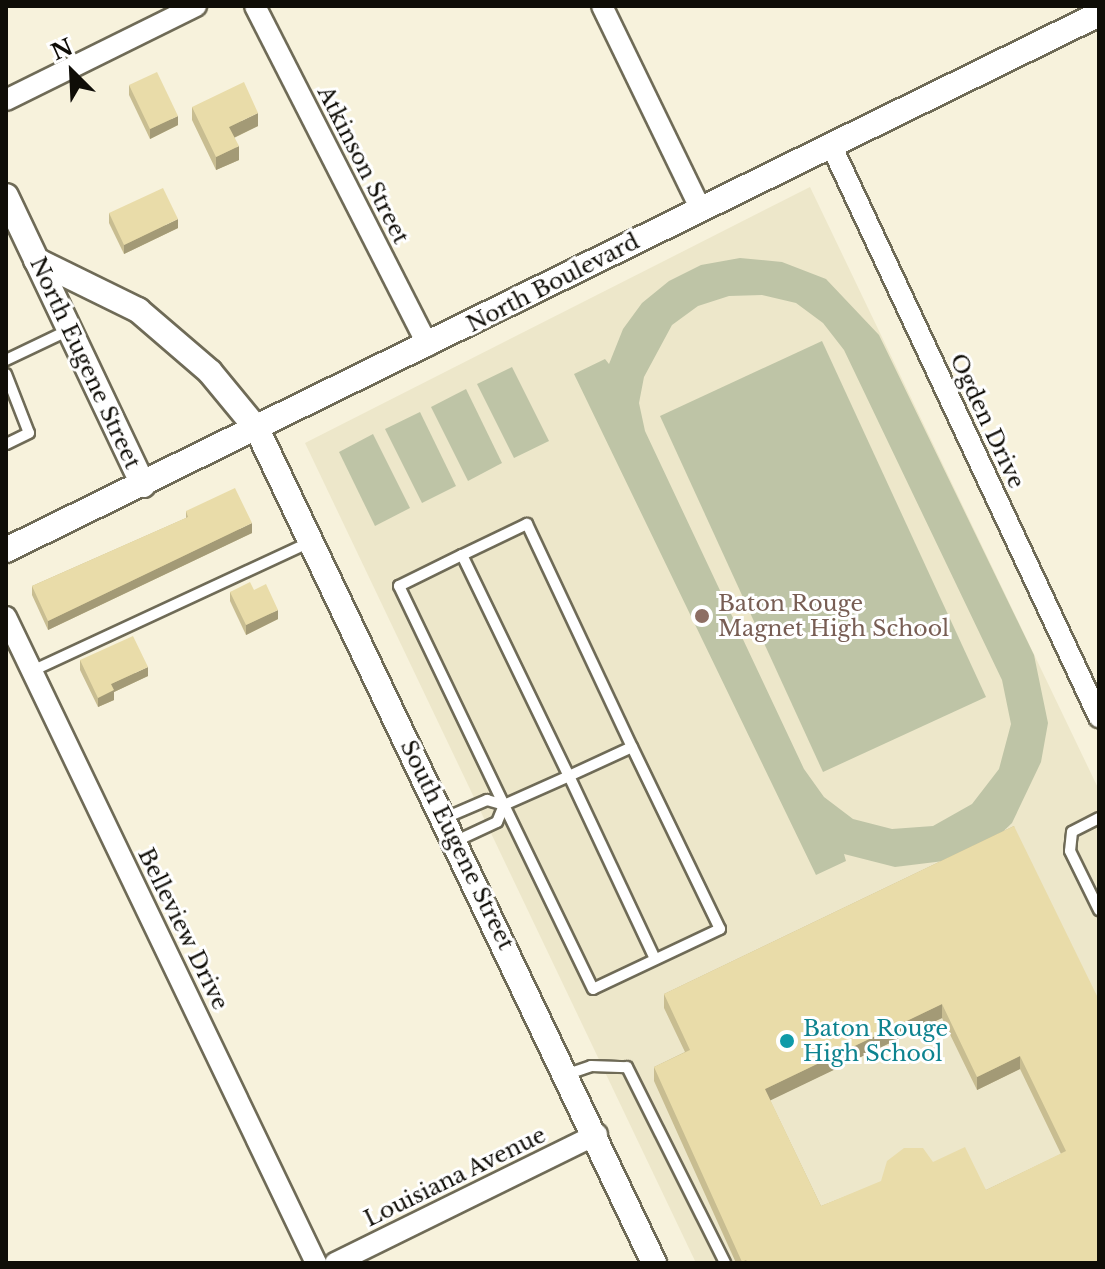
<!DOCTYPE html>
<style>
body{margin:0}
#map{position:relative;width:1105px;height:1269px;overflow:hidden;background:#f7f2dc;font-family:"Libre Baskerville",serif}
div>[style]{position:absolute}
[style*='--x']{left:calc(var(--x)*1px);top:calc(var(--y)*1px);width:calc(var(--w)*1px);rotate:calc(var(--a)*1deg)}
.built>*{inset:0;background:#ede7ca}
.green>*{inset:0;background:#bec4a6}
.roads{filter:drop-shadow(2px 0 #6f6b57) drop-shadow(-2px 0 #6f6b57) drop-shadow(0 2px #6f6b57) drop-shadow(0 -2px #6f6b57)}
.service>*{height:10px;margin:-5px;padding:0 5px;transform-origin:5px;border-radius:5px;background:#fff}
.minor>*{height:20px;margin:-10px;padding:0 10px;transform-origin:10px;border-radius:10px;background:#fff}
.tertiary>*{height:24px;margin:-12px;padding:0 12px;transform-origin:12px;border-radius:12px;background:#fff}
.wall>*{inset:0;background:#c8bd91}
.shaded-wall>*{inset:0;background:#a39a76}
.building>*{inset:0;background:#e9dca9}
.dots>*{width:22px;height:22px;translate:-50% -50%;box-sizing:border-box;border:4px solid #fff;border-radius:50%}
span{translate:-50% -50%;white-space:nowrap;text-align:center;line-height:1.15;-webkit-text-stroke:6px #fff;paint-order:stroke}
.street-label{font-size:22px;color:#0f0d07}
.education-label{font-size:22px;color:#785e54}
.left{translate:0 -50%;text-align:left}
.culture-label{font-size:22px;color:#0d838f}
.frame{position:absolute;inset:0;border:8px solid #0f0d07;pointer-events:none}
.north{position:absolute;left:32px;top:32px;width:80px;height:80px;-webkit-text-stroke:6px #fff;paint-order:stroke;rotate:336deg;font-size:22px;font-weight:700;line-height:32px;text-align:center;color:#0f0d07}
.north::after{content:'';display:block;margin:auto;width:28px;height:36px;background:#0f0d07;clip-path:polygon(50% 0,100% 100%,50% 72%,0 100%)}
</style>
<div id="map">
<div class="built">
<i style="clip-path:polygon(810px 187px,1099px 790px,1099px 1263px,696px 1263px,305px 443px)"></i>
</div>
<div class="green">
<i style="clip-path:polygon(evenodd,740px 258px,782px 262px,826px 279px,879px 335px,1034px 655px,1048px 723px,1041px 762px,1012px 823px,990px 844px,960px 859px,895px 867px,844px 854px,846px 861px,816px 875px,574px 374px,605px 359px,609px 364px,623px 329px,642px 303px,669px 281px,701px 265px,740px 258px,762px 295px,796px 303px,823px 323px,844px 350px,1002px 680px,1011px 724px,999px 769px,972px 804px,933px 826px,892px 829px,853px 819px,824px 797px,804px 769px,645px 431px,639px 403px,644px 377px,672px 325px,698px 306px,729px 296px,762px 295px)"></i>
<i style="clip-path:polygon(822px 341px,986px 697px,823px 772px,660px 416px)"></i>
<i style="clip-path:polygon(512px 367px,549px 441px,514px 458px,477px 384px)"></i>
<i style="clip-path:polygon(466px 389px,502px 463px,468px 481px,431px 407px)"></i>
<i style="clip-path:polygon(420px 412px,456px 486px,422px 503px,385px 429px)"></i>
<i style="clip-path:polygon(373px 434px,410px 508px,375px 526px,339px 452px)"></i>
</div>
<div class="roads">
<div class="service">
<i style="--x:6;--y:360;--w:70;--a:-25.5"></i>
<i style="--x:6;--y:374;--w:63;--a:68.7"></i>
<i style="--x:29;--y:433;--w:25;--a:154"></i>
<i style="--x:462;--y:555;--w:72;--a:-25.5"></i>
<i style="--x:527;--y:524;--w:246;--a:64.8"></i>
<i style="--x:32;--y:671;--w:306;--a:-24.9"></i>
<i style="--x:504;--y:805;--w:71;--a:-24"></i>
<i style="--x:569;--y:776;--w:69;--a:-24.7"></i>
<i style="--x:632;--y:747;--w:202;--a:64.2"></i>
<i style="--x:720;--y:929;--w:140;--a:154.7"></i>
<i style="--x:593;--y:989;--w:204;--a:-115.8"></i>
<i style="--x:504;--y:805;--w:243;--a:-115.6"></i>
<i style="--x:399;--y:586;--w:70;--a:-26.2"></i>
<i style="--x:462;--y:555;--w:246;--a:64.2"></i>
<i style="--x:569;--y:776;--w:202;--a:64.8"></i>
<i style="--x:445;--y:818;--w:46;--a:-23.2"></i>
<i style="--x:487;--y:800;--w:18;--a:16"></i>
<i style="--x:504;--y:805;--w:18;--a:112"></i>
<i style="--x:497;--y:822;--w:45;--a:155.1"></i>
<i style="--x:1099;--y:818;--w:30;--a:153"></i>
<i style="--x:1072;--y:832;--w:19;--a:96"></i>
<i style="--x:1070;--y:851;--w:66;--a:63.8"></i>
<i style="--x:568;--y:1074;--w:24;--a:-19"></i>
<i style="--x:591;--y:1066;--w:36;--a:2"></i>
<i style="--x:627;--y:1067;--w:219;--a:63.4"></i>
</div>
<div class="minor">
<i style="--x:255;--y:6;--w:381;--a:63"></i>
<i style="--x:602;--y:6;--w:225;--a:64.1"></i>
<i style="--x:6;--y:100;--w:212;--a:-26.3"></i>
<i style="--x:831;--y:145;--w:632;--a:64.9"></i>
<i style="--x:6;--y:617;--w:717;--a:64.36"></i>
<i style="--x:335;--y:1263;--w:292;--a:-26.2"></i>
</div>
<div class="tertiary">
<i style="--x:6;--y:196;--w:320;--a:64.6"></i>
<i style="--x:36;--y:260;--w:114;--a:26.1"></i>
<i style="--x:138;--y:310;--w:95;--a:40.7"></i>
<i style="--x:210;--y:372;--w:74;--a:50.5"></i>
<i style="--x:257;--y:429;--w:924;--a:64.54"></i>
<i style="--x:6;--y:550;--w:1217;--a:-26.12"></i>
</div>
</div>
<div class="wall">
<i style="clip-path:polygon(129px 85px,178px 125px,150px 139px,129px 95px)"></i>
<i style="clip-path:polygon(192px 107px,258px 126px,234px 138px,239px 160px,216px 170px,192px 120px)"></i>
<i style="clip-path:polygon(109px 213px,178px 228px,124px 254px,109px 223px)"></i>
<i style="clip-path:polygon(186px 511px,252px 533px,48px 630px,32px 595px,32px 586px,186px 518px)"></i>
<i style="clip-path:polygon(254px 590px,278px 619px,246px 635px,230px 601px,230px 592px)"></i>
<i style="clip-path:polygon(80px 660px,148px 676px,114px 692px,114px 700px,98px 707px,80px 670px)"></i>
<i style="clip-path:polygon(evenodd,1014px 826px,1099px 1263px,736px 1263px,654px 1081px,654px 1067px,685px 1052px,664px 1008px,664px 994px,1014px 826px,942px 1018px,977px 1090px,1020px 1069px,1061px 1154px,986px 1190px,933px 1162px,821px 1206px,770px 1100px,942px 1018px)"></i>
</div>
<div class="shaded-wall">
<i style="clip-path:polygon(258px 113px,258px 126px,229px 140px,229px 127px)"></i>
<i style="clip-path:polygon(178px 116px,178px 125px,150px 139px,150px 129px)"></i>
<i style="clip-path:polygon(239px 146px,239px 160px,216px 170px,216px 157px)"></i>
<i style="clip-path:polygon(178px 219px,178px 228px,124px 254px,124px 245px)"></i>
<i style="clip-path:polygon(252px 523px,252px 533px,48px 630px,48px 621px)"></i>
<i style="clip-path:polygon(278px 610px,278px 619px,246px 635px,246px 625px)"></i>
<i style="clip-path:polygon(148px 667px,148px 676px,114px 692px,114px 700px,98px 707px,98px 698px,111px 684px)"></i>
<i style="clip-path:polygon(942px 1004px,942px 1018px,765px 1103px,765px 1089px)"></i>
<i style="clip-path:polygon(1020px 1056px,1020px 1069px,977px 1090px,977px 1077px)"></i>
</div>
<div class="building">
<i style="clip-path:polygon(157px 72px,178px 116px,150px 129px,129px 85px)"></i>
<i style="clip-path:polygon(244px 82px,258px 113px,229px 127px,239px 146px,216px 157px,192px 107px)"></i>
<i style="clip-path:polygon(163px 188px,178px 219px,124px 245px,109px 213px)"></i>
<i style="clip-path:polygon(235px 488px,252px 523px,48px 621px,32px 586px,188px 517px,186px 511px)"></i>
<i style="clip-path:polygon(250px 582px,254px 590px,266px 584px,278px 610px,246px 625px,230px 592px)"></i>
<i style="clip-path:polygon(133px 636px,148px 667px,111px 684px,114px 690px,98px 698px,80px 660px)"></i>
<i style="clip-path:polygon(evenodd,1014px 826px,1099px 1000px,1099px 1263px,748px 1263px,746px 1260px,742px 1262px,654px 1067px,690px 1050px,664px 994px,1014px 826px,942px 1004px,977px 1077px,1020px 1056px,1066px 1151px,986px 1190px,965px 1147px,933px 1162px,923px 1148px,904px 1148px,887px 1161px,881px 1181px,821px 1206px,765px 1089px,942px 1004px)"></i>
</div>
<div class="dots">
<i style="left:702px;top:616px;background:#8d6e63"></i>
<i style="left:787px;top:1041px;background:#0f9aa8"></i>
</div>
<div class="street-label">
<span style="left:363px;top:165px;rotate:63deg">Atkinson Street</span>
<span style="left:553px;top:283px;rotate:-27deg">North Boulevard</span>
<span style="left:85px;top:363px;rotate:65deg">North Eugene Street</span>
<span style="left:987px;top:421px;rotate:65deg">Ogden Drive</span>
<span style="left:457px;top:845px;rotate:64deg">South Eugene Street</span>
<span style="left:183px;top:929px;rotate:64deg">Belleview Drive</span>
<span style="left:455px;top:1177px;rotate:-26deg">Louisiana Avenue</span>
</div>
<div class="education-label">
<span class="left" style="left:718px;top:616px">Baton Rouge<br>Magnet High School</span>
</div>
<div class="culture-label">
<span class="left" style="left:803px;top:1041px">Baton Rouge<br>High School</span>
</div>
<div class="frame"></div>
<div class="north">N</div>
</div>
